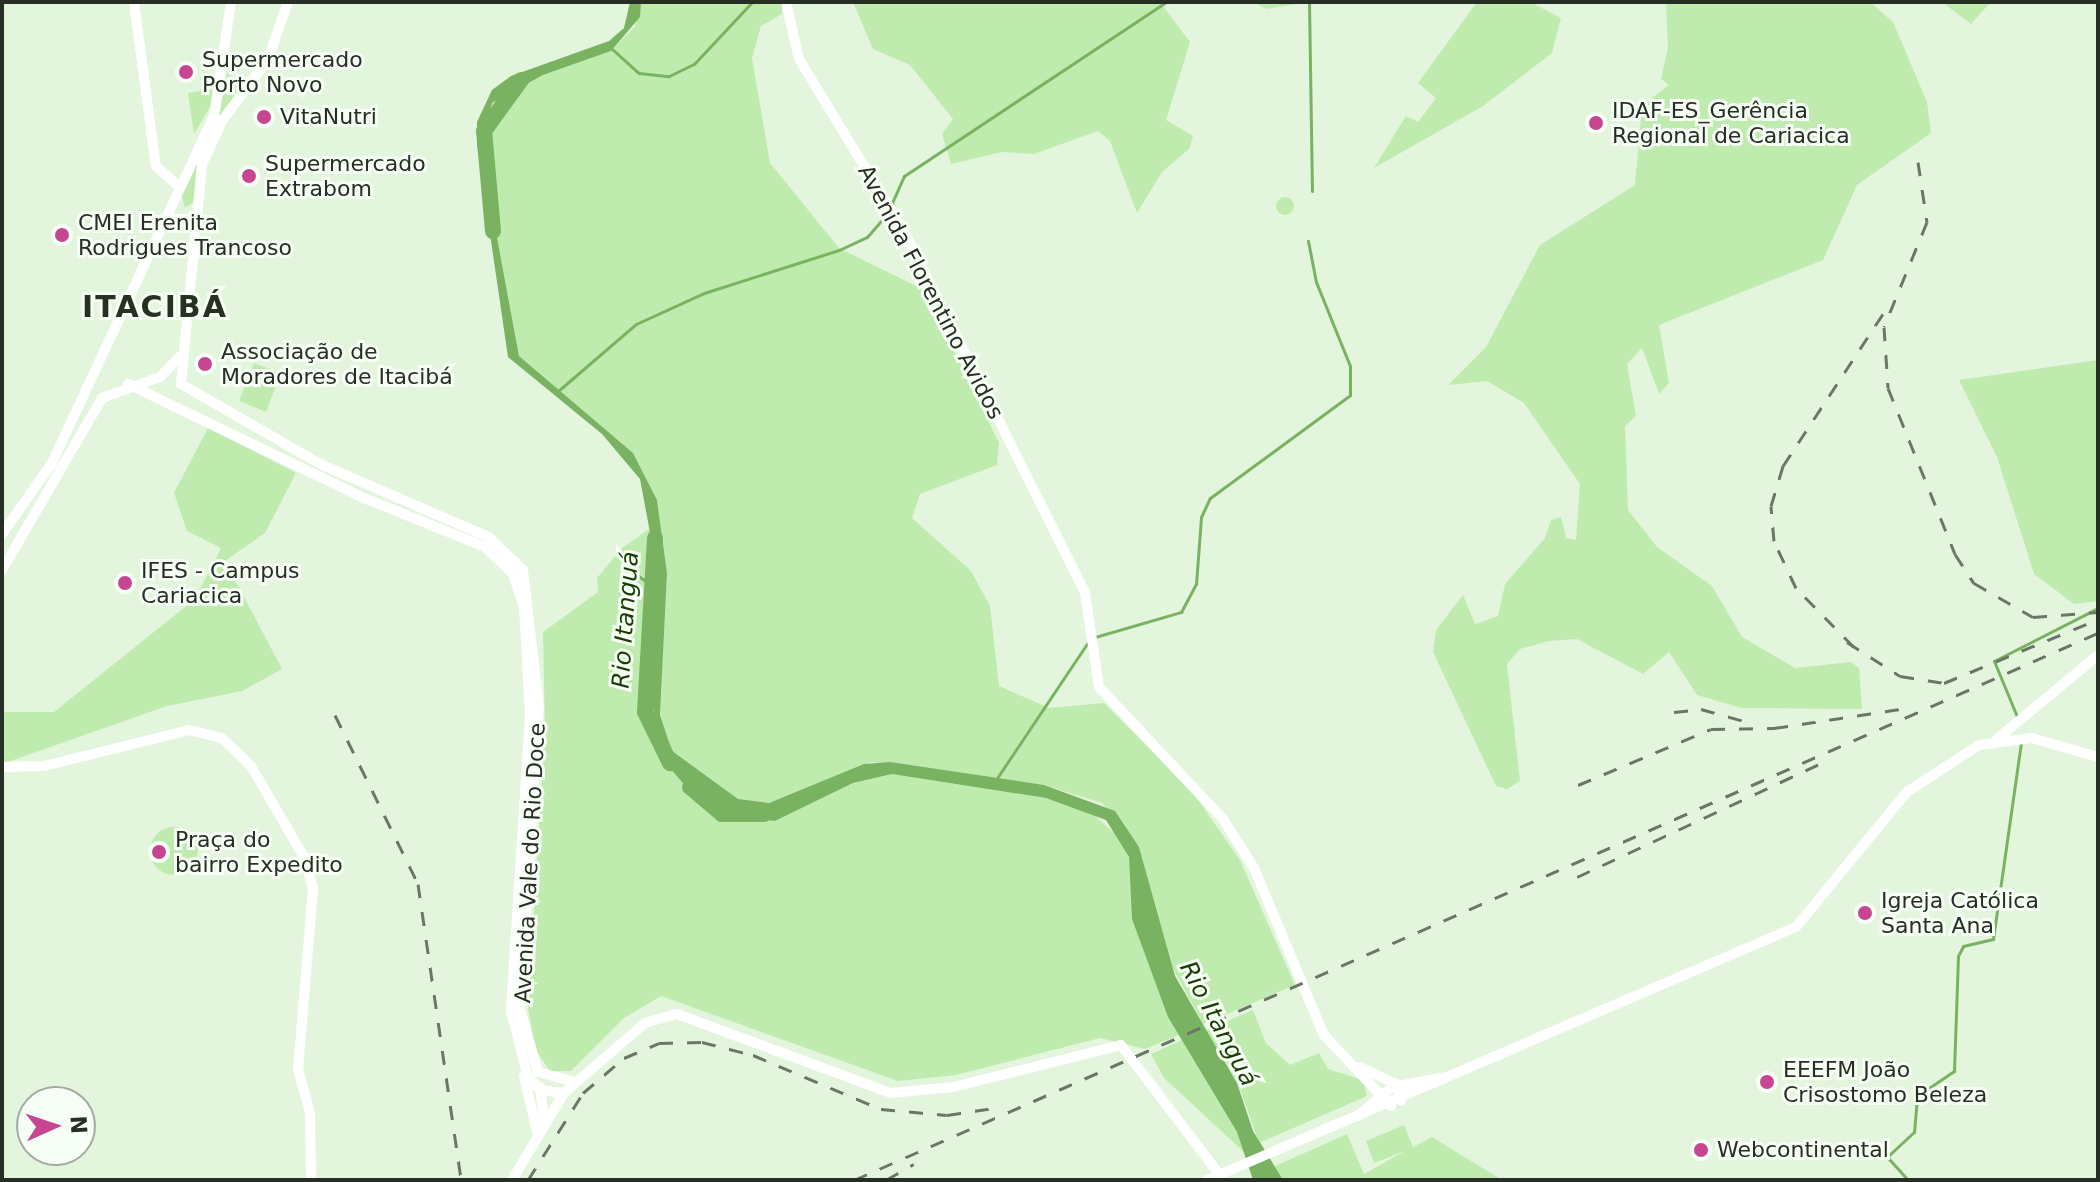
<!DOCTYPE html>
<meta charset="utf-8">
<style>
body{margin:0}
#map{position:relative;width:2100px;height:1182px;overflow:hidden;background:#e3f5dd;font-family:"DejaVu Sans",sans-serif}
div>[style]{position:absolute}
[style*='--x']{left:calc(var(--x)*1px);top:calc(var(--y)*1px);width:calc(var(--w)*1px);rotate:calc(var(--a)*1deg)}
.green>*{inset:0;background:#bfecae}
.round{border-radius:50%}
.water>*{inset:0;background:#79b361}
.stream>*{height:3px;margin:-1.5px;padding:0 1.5px;transform-origin:1.5px;border-radius:1.5px;background:#79b361}
.river>*{height:16px;margin:-8px;padding:0 8px;transform-origin:8px;border-radius:8px;background:#79b361}
.secondary>*{height:10px;margin:-5px;padding:0 5px;transform-origin:5px;border-radius:5px;background:#fff}
.rail>*{height:3px;margin-top:-1.5px;transform-origin:0;background:repeating-linear-gradient(90deg,#6b7667 0 14px,transparent 0 28px)}
.dots>*{width:22px;height:22px;translate:-50% -50%;box-sizing:border-box;border:4px solid #f7fef5;border-radius:50%}
span{translate:-50% -50%;white-space:nowrap;text-align:center;line-height:1.15;-webkit-text-stroke:6px #f7fef5;paint-order:stroke}
.poi-label{font-size:22px;color:#272e25}
.left{translate:0 -50%;text-align:left}
.street-label{font-size:22px;color:#272e25}
.water-label{font-size:24px;color:#183d02;font-style:italic}
.district-label{font-size:30px;color:#253220;font-weight:700;letter-spacing:2px}
.frame{position:absolute;inset:0;border:4px solid #272e25;pointer-events:none}
.north{position:absolute;left:16px;top:1086px;width:80px;height:80px;box-sizing:border-box;background:#f7fef5;border:2px solid #a4aba2;border-radius:50%;rotate:87deg;font-size:22px;font-weight:700;line-height:32px;text-align:center;color:#272e25}
.north::after{content:'';display:block;margin:auto;width:28px;height:36px;background:#c64692;clip-path:polygon(50% 0,100% 100%,50% 72%,0 100%)}
</style>
<div id="map">
<div class="green">
<i style="clip-path:polygon(641px 2px,782px 2px,782px 14px,761px 26px,752px 58px,770px 163px,839px 248px,924px 290px,999px 443px,997px 465px,920px 494px,912px 518px,971px 571px,990px 606px,999px 686px,1049px 708px,1104px 703px,1192px 791px,1240px 860px,1295px 985px,1203px 1024px,1170px 963px,1139px 847px,1102px 803px,1044px 785px,871px 762px,769px 803px,737px 799px,708px 784px,672px 751px,660px 715px,667px 573px,657px 500px,633px 453px,519px 356px,481px 151px,492px 103px,543px 75px,611px 51px,635px 26px)"></i>
<i style="clip-path:polygon(853px 2px,1160px 2px,1190px 42px,1166px 120px,1193px 136px,1189px 149px,1162px 172px,1137px 213px,1110px 141px,1098px 131px,1034px 154px,1002px 152px,951px 164px,942px 134px,953px 119px,910px 65px,873px 49px)"></i>
<i style="clip-path:polygon(1253px 2px,1309px 2px,1266px 9px)"></i>
<i style="clip-path:polygon(1477px 2px,1530px 2px,1561px 18px,1552px 53px,1483px 106px,1374px 168px,1406px 116px,1418px 122px,1436px 98px,1418px 83px)"></i>
<i style="clip-path:polygon(1666px 2px,1870px 2px,1893px 22px,1927px 102px,1931px 133px,1857px 185px,1823px 260px,1659px 325px,1669px 383px,1659px 394px,1642px 348px,1627px 364px,1636px 416px,1625px 426px,1628px 510px,1657px 547px,1712px 586px,1742px 637px,1795px 668px,1851px 662px,1859px 668px,1862px 709px,1741px 708px,1697px 695px,1669px 652px,1643px 674px,1577px 639px,1549px 641px,1520px 649px,1507px 664px,1520px 781px,1507px 789px,1496px 786px,1433px 652px,1436px 630px,1463px 595px,1475px 624px,1498px 616px,1505px 584px,1545px 538px,1551px 520px,1561px 517px,1566px 538px,1576px 540px,1580px 484px,1524px 403px,1487px 381px,1448px 385px,1486px 347px,1540px 245px,1635px 185px,1642px 106px,1669px 85px,1661px 79px,1668px 48px)"></i>
<i style="clip-path:polygon(1942px 2px,1990px 2px,1990px 3px,1971px 24px)"></i>
<i style="clip-path:polygon(227px 73px,243px 87px,198px 156px,194px 202px,185px 208px,180px 189px,220px 112px)"></i>
<i style="clip-path:polygon(211px 89px,216px 97px,194px 134px,188px 93px)"></i>
<i class="round" style="left:1276px;top:197px;width:18px;height:18px"></i>
<i style="clip-path:polygon(2098px 360px,2098px 601px,2074px 604px,2034px 574px,1997px 457px,1959px 380px)"></i>
<i style="clip-path:polygon(254px 363px,281px 373px,266px 412px,239px 401px)"></i>
<i style="clip-path:polygon(208px 428px,296px 473px,265px 533px,225px 561px,282px 669px,242px 691px,167px 706px,2px 764px,2px 712px,54px 712px,195px 599px,221px 548px,187px 531px,174px 493px)"></i>
<i style="clip-path:polygon(652px 527px,657px 570px,648px 680px,662px 759px,775px 821px,853px 783px,892px 774px,1046px 798px,1093px 814px,1124px 842px,1179px 1035px,1145px 1049px,1100px 1038px,956px 1075px,898px 1081px,661px 996px,624px 1018px,571px 1071px,550px 1071px,536px 1051px,528px 1009px,545px 727px,543px 632px,598px 592px,597px 578px,622px 548px)"></i>
<i class="round" style="left:150px;top:827px;width:48px;height:48px"></i>
<i style="clip-path:polygon(1253px 1010px,1266px 1043px,1290px 1065px,1319px 1053px,1328px 1069px,1363px 1080px,1367px 1096px,1259px 1143px,1238px 1083px,1206px 1030px)"></i>
<i style="clip-path:polygon(1182px 1040px,1237px 1132px,1244px 1152px,1164px 1078px,1151px 1054px)"></i>
<i style="clip-path:polygon(1404px 1125px,1413px 1147px,1432px 1137px,1502px 1180px,1283px 1180px,1273px 1167px,1347px 1134px,1364px 1174px,1405px 1151px,1374px 1163px,1366px 1141px)"></i>
</div>
<div class="water">
<i style="clip-path:polygon(630px 2px,641px 2px,640px 17px,611px 51px,543px 75px,492px 103px,481px 151px,519px 356px,633px 453px,657px 500px,667px 573px,660px 715px,672px 751px,738px 799px,769px 803px,864px 764px,890px 762px,1044px 785px,1115px 811px,1139px 847px,1175px 976px,1237px 1083px,1253px 1131px,1283px 1180px,1253px 1180px,1237px 1132px,1168px 1017px,1132px 919px,1129px 857px,1106px 820px,1046px 798px,892px 774px,853px 783px,775px 821px,738px 817px,695px 797px,662px 759px,648px 680px,657px 570px,640px 479px,602px 434px,508px 357px,477px 145px,477px 122px,492px 90px,511px 76px,609px 41px,624px 28px)"></i>
</div>
<div class="stream">
<i style="--x:1309;--y:2;--w:189;--a:89.1"></i>
<i style="--x:612;--y:49;--w:36;--a:42"></i>
<i style="--x:639;--y:73;--w:30;--a:6"></i>
<i style="--x:669;--y:76;--w:28;--a:-26"></i>
<i style="--x:694;--y:64;--w:85;--a:-46.9"></i>
<i style="--x:891;--y:205;--w:32;--a:-66"></i>
<i style="--x:904;--y:176;--w:315;--a:-33.6"></i>
<i style="--x:558;--y:391;--w:103;--a:-40.7"></i>
<i style="--x:636;--y:324;--w:75;--a:-24.5"></i>
<i style="--x:704;--y:293;--w:142;--a:-17.7"></i>
<i style="--x:839;--y:250;--w:31;--a:-25"></i>
<i style="--x:867;--y:237;--w:33;--a:-49"></i>
<i style="--x:624;--y:565;--w:36;--a:37"></i>
<i style="--x:1095;--y:637;--w:90;--a:-16.2"></i>
<i style="--x:1181;--y:612;--w:32;--a:-62"></i>
<i style="--x:1196;--y:584;--w:67;--a:-85.7"></i>
<i style="--x:1201;--y:517;--w:21;--a:-65"></i>
<i style="--x:1210;--y:498;--w:174;--a:-36.3"></i>
<i style="--x:1350;--y:395;--w:29;--a:-90"></i>
<i style="--x:1350;--y:366;--w:91;--a:-112"></i>
<i style="--x:1316;--y:282;--w:42;--a:-101"></i>
<i style="--x:2018;--y:719;--w:63;--a:-112.5"></i>
<i style="--x:1994;--y:661;--w:117;--a:-27"></i>
<i style="--x:995;--y:781;--w:167;--a:-56.2"></i>
<i style="--x:1908;--y:1180;--w:31;--a:-132"></i>
<i style="--x:1887;--y:1157;--w:37;--a:-43"></i>
<i style="--x:1914;--y:1132;--w:36;--a:-85"></i>
<i style="--x:1917;--y:1096;--w:45;--a:-34"></i>
<i style="--x:1954;--y:1071;--w:115;--a:-88"></i>
<i style="--x:1958;--y:956;--w:11;--a:-63"></i>
<i style="--x:1963;--y:946;--w:31;--a:-13"></i>
<i style="--x:1993;--y:939;--w:198;--a:-81.9"></i>
</div>
<div class="river">
<i style="--x:493;--y:231;--w:100;--a:-95.1"></i>
<i style="--x:484;--y:131;--w:63;--a:-54"></i>
<i style="--x:655;--y:538;--w:174;--a:93.3"></i>
<i style="--x:645;--y:712;--w:57;--a:63.9"></i>
<i style="--x:690;--y:787;--w:42;--a:40.2"></i>
<i style="--x:722;--y:814;--w:42;--a:0"></i>
</div>
<div class="secondary">
<i style="--x:134;--y:2;--w:165;--a:82.4"></i>
<i style="--x:156;--y:166;--w:28;--a:42"></i>
<i style="--x:288;--y:2;--w:60;--a:109.3"></i>
<i style="--x:268;--y:59;--w:77;--a:126.6"></i>
<i style="--x:222;--y:121;--w:48;--a:114.4"></i>
<i style="--x:202;--y:165;--w:220;--a:95.5"></i>
<i style="--x:181;--y:384;--w:160;--a:29.9"></i>
<i style="--x:320;--y:464;--w:184;--a:23.4"></i>
<i style="--x:489;--y:537;--w:47;--a:44.1"></i>
<i style="--x:523;--y:570;--w:137;--a:83.3"></i>
<i style="--x:539;--y:706;--w:304;--a:93.6"></i>
<i style="--x:520;--y:1009;--w:66;--a:74.1"></i>
<i style="--x:538;--y:1072;--w:39;--a:15"></i>
<i style="--x:786;--y:2;--w:58;--a:77.2"></i>
<i style="--x:799;--y:59;--w:206;--a:58.7"></i>
<i style="--x:906;--y:235;--w:400;--a:63.4"></i>
<i style="--x:1085;--y:593;--w:95;--a:81.5"></i>
<i style="--x:1099;--y:687;--w:181;--a:46.8"></i>
<i style="--x:1223;--y:819;--w:58;--a:57.7"></i>
<i style="--x:1254;--y:868;--w:181;--a:67.3"></i>
<i style="--x:1324;--y:1035;--w:98;--a:46.7"></i>
<i style="--x:162;--y:219;--w:35;--a:0"></i>
<i style="--x:128;--y:384;--w:262;--a:25.8"></i>
<i style="--x:364;--y:498;--w:131;--a:22"></i>
<i style="--x:485;--y:547;--w:39;--a:44"></i>
<i style="--x:513;--y:574;--w:35;--a:72"></i>
<i style="--x:524;--y:607;--w:109;--a:86.8"></i>
<i style="--x:530;--y:716;--w:296;--a:93.7"></i>
<i style="--x:511;--y:1011;--w:68;--a:75.6"></i>
<i style="--x:528;--y:1077;--w:18;--a:47"></i>
<i style="--x:540;--y:1090;--w:24;--a:7"></i>
<i style="--x:2;--y:534;--w:87;--a:-54.8"></i>
<i style="--x:52;--y:463;--w:383;--a:-65"></i>
<i style="--x:214;--y:116;--w:115;--a:-81.5"></i>
<i style="--x:2;--y:570;--w:199;--a:-59.8"></i>
<i style="--x:102;--y:398;--w:62;--a:-19.9"></i>
<i style="--x:160;--y:377;--w:28;--a:-46"></i>
<i style="--x:1997;--y:739;--w:131;--a:-39.7"></i>
<i style="--x:2;--y:767;--w:42;--a:-1.4"></i>
<i style="--x:44;--y:766;--w:149;--a:-13.9"></i>
<i style="--x:189;--y:730;--w:34;--a:14"></i>
<i style="--x:222;--y:738;--w:40;--a:44"></i>
<i style="--x:251;--y:766;--w:105;--a:59.8"></i>
<i style="--x:304;--y:857;--w:32;--a:74"></i>
<i style="--x:313;--y:888;--w:182;--a:94.7"></i>
<i style="--x:298;--y:1069;--w:46;--a:74.7"></i>
<i style="--x:310;--y:1113;--w:67;--a:89.1"></i>
<i style="--x:1360;--y:1067;--w:42;--a:25.3"></i>
<i style="--x:1398;--y:1085;--w:16;--a:79"></i>
<i style="--x:524;--y:1076;--w:57;--a:76.9"></i>
<i style="--x:540;--y:1087;--w:34;--a:83"></i>
<i style="--x:1358;--y:1116;--w:45;--a:-40.5"></i>
<i style="--x:1392;--y:1087;--w:55;--a:-10.5"></i>
<i style="--x:512;--y:1180;--w:101;--a:-59.1"></i>
<i style="--x:564;--y:1093;--w:107;--a:-40.8"></i>
<i style="--x:645;--y:1023;--w:33;--a:-16"></i>
<i style="--x:677;--y:1014;--w:228;--a:20.3"></i>
<i style="--x:891;--y:1093;--w:62;--a:-5.5"></i>
<i style="--x:953;--y:1087;--w:173;--a:-14"></i>
<i style="--x:1121;--y:1045;--w:162;--a:52.8"></i>
<i style="--x:1207;--y:1180;--w:641;--a:-23.25"></i>
<i style="--x:1796;--y:927;--w:175;--a:-50.6"></i>
<i style="--x:1907;--y:792;--w:86;--a:-33.1"></i>
<i style="--x:1979;--y:745;--w:53;--a:-7.5"></i>
<i style="--x:2032;--y:738;--w:69;--a:16.1"></i>
</div>
<div class="rail">
<i style="--x:1918;--y:162;--w:61;--a:81.5"></i>
<i style="--x:1927;--y:222;--w:113;--a:112.3"></i>
<i style="--x:1884;--y:327;--w:61;--a:86.2"></i>
<i style="--x:1888;--y:388;--w:179;--a:68"></i>
<i style="--x:1955;--y:554;--w:35;--a:57"></i>
<i style="--x:1974;--y:583;--w:68;--a:30"></i>
<i style="--x:2033;--y:617;--w:65;--a:-4.4"></i>
<i style="--x:1847;--y:642;--w:63;--a:32.7"></i>
<i style="--x:1900;--y:676;--w:45;--a:9"></i>
<i style="--x:1944;--y:683;--w:159;--a:-22.5"></i>
<i style="--x:1854;--y:647;--w:83;--a:-134.5"></i>
<i style="--x:1796;--y:588;--w:52;--a:-115.1"></i>
<i style="--x:1774;--y:541;--w:35;--a:-95"></i>
<i style="--x:1771;--y:506;--w:42;--a:-73.3"></i>
<i style="--x:1783;--y:466;--w:184;--a:-56.7"></i>
<i style="--x:1674;--y:712;--w:27;--a:-6"></i>
<i style="--x:1701;--y:709;--w:45;--a:15.6"></i>
<i style="--x:335;--y:715;--w:188;--a:63.8"></i>
<i style="--x:418;--y:884;--w:299;--a:81.7"></i>
<i style="--x:1578;--y:785;--w:144;--a:-22.8"></i>
<i style="--x:1711;--y:729;--w:63;--a:-0.9"></i>
<i style="--x:1774;--y:728;--w:134;--a:-8.6"></i>
<i style="--x:1577;--y:877;--w:267;--a:-25"></i>
<i style="--x:528;--y:1180;--w:103;--a:-57.7"></i>
<i style="--x:583;--y:1093;--w:54;--a:-40.5"></i>
<i style="--x:624;--y:1058;--w:38;--a:-23"></i>
<i style="--x:659;--y:1043;--w:43;--a:-1.3"></i>
<i style="--x:702;--y:1042;--w:53;--a:14.3"></i>
<i style="--x:753;--y:1055;--w:139;--a:22.9"></i>
<i style="--x:881;--y:1109;--w:66;--a:5.2"></i>
<i style="--x:947;--y:1115;--w:54;--a:-8.6"></i>
<i style="--x:854;--y:1180;--w:1359;--a:-23.74"></i>
<i style="--x:886;--y:1180;--w:32;--a:-30"></i>
</div>
<div class="dots">
<i style="left:186px;top:72px;background:#c64692"></i>
<i style="left:264px;top:117px;background:#c64692"></i>
<i style="left:1596px;top:123px;background:#c64692"></i>
<i style="left:249px;top:176px;background:#c64692"></i>
<i style="left:62px;top:235px;background:#c64692"></i>
<i style="left:205px;top:364px;background:#c64692"></i>
<i style="left:125px;top:583px;background:#c64692"></i>
<i style="left:159px;top:852px;background:#c64692"></i>
<i style="left:1865px;top:913px;background:#c64692"></i>
<i style="left:1767px;top:1082px;background:#c64692"></i>
<i style="left:1701px;top:1150px;background:#c64692"></i>
</div>
<div class="poi-label">
<span class="left" style="left:202px;top:72px">Supermercado<br>Porto Novo</span>
<span class="left" style="left:1612px;top:123px">IDAF-ES_Gerência<br>Regional de Cariacica</span>
<span class="left" style="left:280px;top:117px">VitaNutri</span>
<span class="left" style="left:265px;top:176px">Supermercado<br>Extrabom</span>
<span class="left" style="left:78px;top:235px">CMEI Erenita<br>Rodrigues Trancoso</span>
<span class="left" style="left:221px;top:364px">Associação de<br>Moradores de Itacibá</span>
<span class="left" style="left:141px;top:583px">IFES - Campus<br>Cariacica</span>
<span class="left" style="left:175px;top:852px">Praça do<br>bairro Expedito</span>
<span class="left" style="left:1881px;top:913px">Igreja Católica<br>Santa Ana</span>
<span class="left" style="left:1783px;top:1082px">EEEFM João<br>Crisostomo Beleza</span>
<span class="left" style="left:1717px;top:1150px">Webcontinental</span>
</div>
<div class="street-label">
<span style="left:931px;top:292px;rotate:62deg">Avenida Florentino Avidos</span>
<span style="left:530px;top:863px;rotate:-87deg">Avenida Vale do Rio Doce</span>
</div>
<div class="water-label">
<span style="left:626px;top:620px;rotate:-86deg">Rio Itanguá</span>
<span style="left:1218px;top:1024px;rotate:62deg">Rio Itanguá</span>
</div>
<div class="district-label">
<span style="left:155px;top:307px">ITACIBÁ</span>
</div>
<div class="frame"></div>
<div class="north">N</div>
</div>
